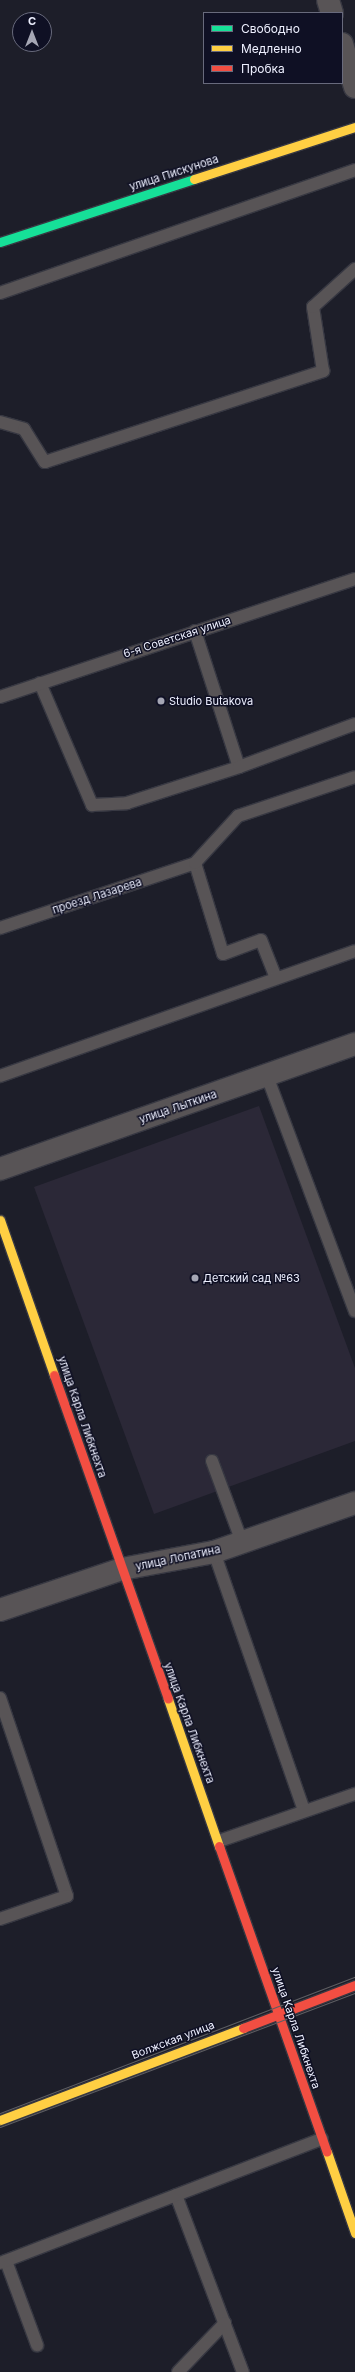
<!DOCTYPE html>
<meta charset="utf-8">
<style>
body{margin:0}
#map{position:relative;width:355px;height:2372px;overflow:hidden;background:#1d1e29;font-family:Inter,sans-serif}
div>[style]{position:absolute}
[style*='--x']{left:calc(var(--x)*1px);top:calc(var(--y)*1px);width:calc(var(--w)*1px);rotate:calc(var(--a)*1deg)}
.education>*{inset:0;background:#2b2837}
.roads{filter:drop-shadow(1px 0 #373842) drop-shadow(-1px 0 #373842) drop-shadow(0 1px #373842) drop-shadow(0 -1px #373842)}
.lane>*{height:12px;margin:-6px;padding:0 6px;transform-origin:6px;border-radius:6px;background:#585456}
.street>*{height:22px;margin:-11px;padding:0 11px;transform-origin:11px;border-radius:11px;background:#585456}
.fast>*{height:9px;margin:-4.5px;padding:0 4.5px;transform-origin:4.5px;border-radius:4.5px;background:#16e098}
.slow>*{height:9px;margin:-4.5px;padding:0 4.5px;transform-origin:4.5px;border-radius:4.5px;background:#ffcf43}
.jam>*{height:9px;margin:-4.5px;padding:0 4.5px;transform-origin:4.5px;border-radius:4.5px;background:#f24e42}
.tram>*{height:1px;margin:-0.5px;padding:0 0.5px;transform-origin:0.5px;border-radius:0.5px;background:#5e5e62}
.dots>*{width:11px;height:11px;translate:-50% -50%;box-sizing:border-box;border:2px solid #0f1024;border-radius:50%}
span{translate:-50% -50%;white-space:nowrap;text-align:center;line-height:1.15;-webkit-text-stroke:3px #0f1024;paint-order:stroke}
.street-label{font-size:11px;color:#eef0ff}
.poi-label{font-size:11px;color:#eef0ff}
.left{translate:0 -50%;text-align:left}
.legend{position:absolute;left:203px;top:12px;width:140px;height:72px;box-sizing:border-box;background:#0f1024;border:1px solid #686a7c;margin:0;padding:5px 7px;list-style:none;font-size:12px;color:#eef0ff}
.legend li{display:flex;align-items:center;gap:8px;height:20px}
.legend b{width:20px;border:1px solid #686a7c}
.north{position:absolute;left:12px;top:12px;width:40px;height:40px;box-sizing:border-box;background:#0f1024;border:1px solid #686a7c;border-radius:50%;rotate:0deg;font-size:11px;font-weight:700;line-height:16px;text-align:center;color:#eef0ff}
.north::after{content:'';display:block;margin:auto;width:14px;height:18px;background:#a5a6b4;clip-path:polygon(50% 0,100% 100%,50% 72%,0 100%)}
</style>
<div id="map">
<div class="education">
<i style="clip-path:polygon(259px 1106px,355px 1368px,355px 1441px,154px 1514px,34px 1187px)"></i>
</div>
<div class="roads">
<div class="lane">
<i style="--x:0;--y:293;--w:376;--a:-19.1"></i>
<i style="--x:0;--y:422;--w:25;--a:16"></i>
<i style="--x:24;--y:429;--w:39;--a:58"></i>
<i style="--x:45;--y:462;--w:293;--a:-18.1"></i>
<i style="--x:323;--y:371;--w:65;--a:-98.9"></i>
<i style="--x:313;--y:307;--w:57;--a:-42.1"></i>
<i style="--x:195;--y:631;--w:143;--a:72.1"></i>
<i style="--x:40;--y:683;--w:133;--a:66.9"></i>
<i style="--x:92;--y:805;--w:35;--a:-3"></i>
<i style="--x:127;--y:803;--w:118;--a:-17.8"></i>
<i style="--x:239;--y:767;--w:124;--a:-20.3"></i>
<i style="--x:0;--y:697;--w:374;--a:-18.4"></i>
<i style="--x:195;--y:863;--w:95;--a:72.9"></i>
<i style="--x:223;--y:954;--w:40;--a:-20.2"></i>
<i style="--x:261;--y:940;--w:41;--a:68.5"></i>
<i style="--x:0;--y:928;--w:206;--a:-18.4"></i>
<i style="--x:195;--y:863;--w:64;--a:-47.5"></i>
<i style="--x:238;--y:816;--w:123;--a:-18.4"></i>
<i style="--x:0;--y:1076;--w:376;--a:-19.4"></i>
<i style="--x:267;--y:1076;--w:251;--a:69.5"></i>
<i style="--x:212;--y:1461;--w:86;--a:69.7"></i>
<i style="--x:214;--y:1552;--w:274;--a:70.8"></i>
<i style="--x:0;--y:1698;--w:209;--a:71.3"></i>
<i style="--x:67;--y:1896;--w:71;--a:161.1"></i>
<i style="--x:219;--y:1841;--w:144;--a:-19.1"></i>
<i style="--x:176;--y:2195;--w:189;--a:69.3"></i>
<i style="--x:6;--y:2261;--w:90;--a:69.7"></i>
<i style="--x:0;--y:2263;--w:345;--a:-21.1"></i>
<i style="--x:178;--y:2372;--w:68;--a:-46.2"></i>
</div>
<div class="street">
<i style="--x:328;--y:0;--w:14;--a:73"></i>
<i style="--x:342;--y:44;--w:45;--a:73.2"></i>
<i style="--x:0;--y:1169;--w:376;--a:-19.4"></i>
<i style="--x:0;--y:1610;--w:129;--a:-18.6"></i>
<i style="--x:122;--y:1569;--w:94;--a:-10.5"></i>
<i style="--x:214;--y:1552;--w:149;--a:-19.2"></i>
</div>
<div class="fast">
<i style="--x:0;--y:242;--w:204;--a:-18"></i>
</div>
<div class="slow">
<i style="--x:194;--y:179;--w:169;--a:-17.9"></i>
<i style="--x:0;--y:1220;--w:164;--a:70.8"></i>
<i style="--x:168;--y:1699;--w:156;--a:70.9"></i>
<i style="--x:0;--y:2120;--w:260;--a:-20.7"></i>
<i style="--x:327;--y:2152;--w:86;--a:70.9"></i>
</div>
<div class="jam">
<i style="--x:54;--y:1375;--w:343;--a:70.6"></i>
<i style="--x:219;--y:1846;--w:324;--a:70.6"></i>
<i style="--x:243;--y:2028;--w:120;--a:-21"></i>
</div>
</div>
<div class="tram">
<i style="--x:0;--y:2113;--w:380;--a:-21"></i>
<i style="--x:0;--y:2127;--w:379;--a:-20.7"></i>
</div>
<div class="dots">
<i style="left:161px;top:701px;background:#a5a6b4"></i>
<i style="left:195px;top:1278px;background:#a5a6b4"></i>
</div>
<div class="street-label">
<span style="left:174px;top:173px;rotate:-18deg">улица Пискунова</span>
<span style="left:177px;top:637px;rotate:-18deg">6-я Советская улица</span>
<span style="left:97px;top:896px;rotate:-18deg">проезд Лазарева</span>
<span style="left:178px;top:1107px;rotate:-19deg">улица Лыткина</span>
<span style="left:82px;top:1417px;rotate:71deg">улица Карла Либкнехта</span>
<span style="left:178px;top:1558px;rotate:-12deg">улица Лопатина</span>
<span style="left:189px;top:1723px;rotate:70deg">улица Карла Либкнехта</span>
<span style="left:296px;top:2028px;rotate:71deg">улица Карла Либкнехта</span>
<span style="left:173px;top:2040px;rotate:-21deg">Волжская улица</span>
</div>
<div class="poi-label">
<span class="left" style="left:169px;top:701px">Studio Butakova</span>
<span class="left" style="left:203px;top:1278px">Детский сад №63</span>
</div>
<ul class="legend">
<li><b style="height:5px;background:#16e098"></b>Свободно</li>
<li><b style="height:5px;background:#ffcf43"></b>Медленно</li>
<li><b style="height:5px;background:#f24e42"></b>Пробка</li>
</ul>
<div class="north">С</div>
</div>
